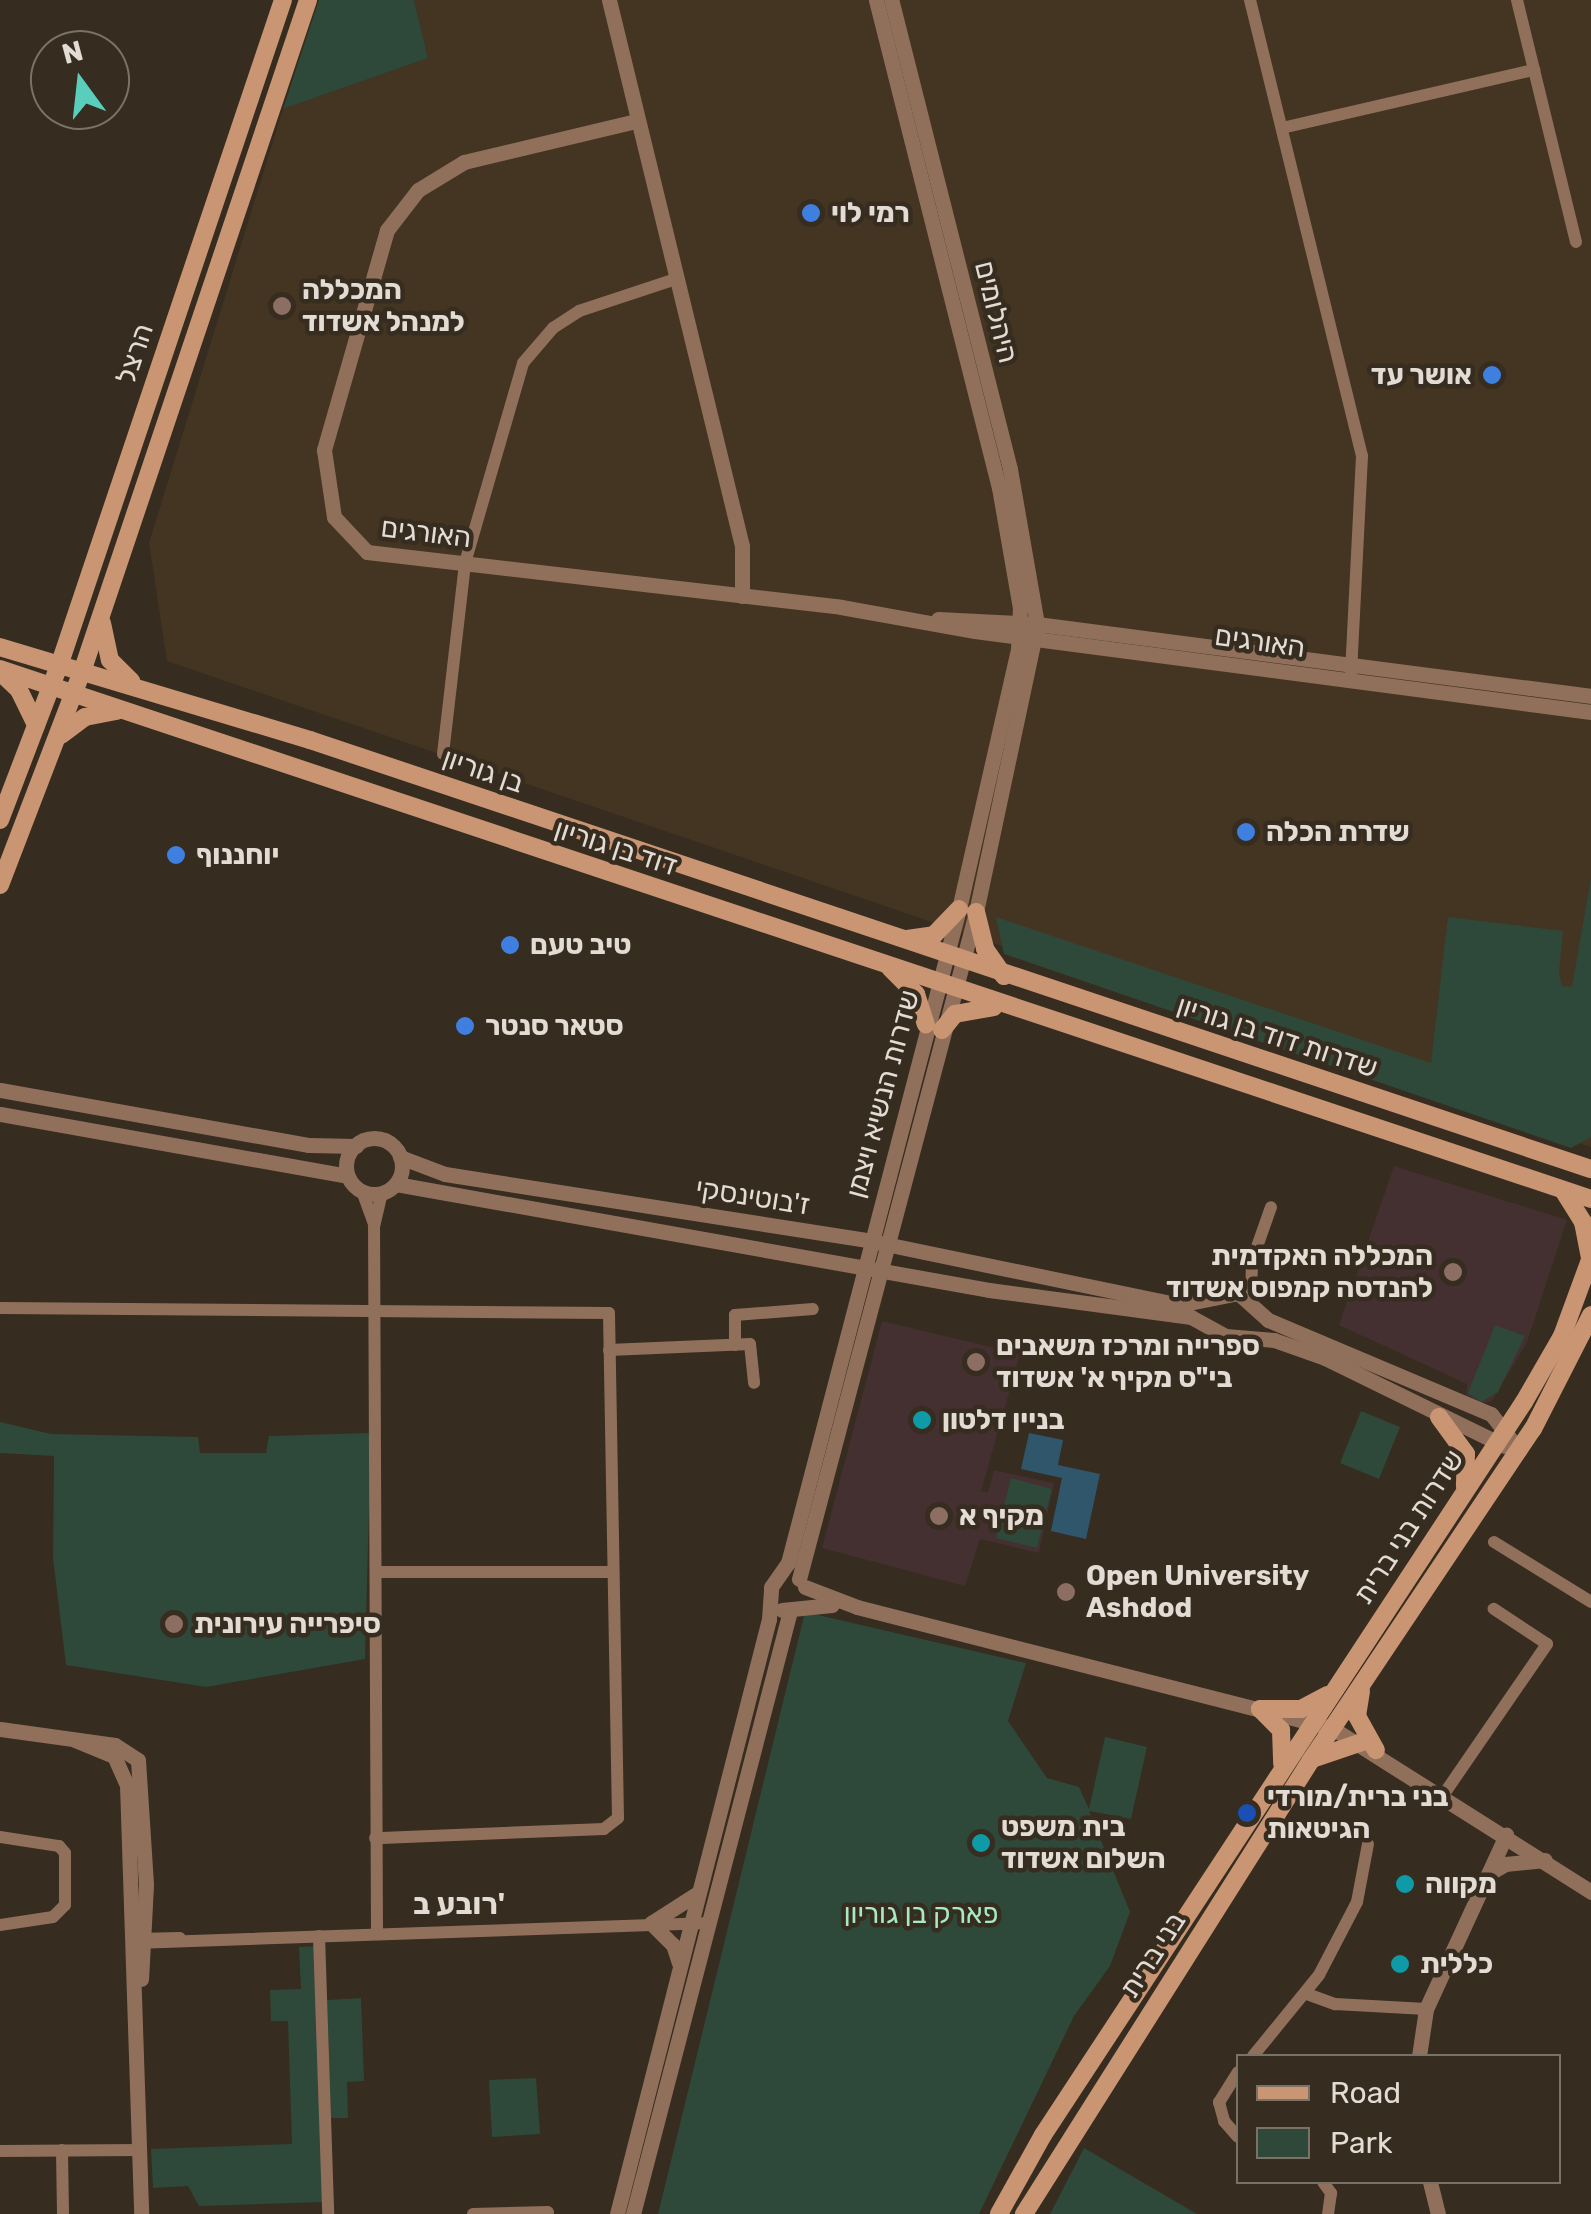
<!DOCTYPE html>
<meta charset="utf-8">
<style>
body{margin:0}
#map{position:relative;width:1591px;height:2214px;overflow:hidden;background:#362c1f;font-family:Rubik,Heebo,sans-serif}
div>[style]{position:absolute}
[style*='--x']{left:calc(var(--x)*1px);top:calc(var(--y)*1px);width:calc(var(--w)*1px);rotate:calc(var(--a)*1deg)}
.built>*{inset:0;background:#443522}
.education>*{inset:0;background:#443030}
.green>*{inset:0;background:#2e4839}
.water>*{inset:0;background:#30566c}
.minor>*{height:12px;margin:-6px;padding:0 6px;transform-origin:6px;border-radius:6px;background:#91705b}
.tertiary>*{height:15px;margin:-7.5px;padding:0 7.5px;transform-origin:7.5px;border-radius:7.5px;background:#91705b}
.tertiary>.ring{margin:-7.5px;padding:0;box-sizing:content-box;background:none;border:15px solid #91705b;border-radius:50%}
.secondary>*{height:18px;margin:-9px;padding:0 9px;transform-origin:9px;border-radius:9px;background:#ca9573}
.dots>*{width:28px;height:28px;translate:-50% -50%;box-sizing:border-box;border:5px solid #362c1f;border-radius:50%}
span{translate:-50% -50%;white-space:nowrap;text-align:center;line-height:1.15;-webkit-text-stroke:9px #362c1f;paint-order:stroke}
.poi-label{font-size:28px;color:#e3dcd4;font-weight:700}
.left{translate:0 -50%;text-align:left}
.right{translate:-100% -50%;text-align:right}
.street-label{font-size:28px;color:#e3dcd4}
.park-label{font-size:28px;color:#a6eac3}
.neighbourhood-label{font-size:30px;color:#e3dcd4;font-weight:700}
.legend{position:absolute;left:1236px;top:2054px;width:325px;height:130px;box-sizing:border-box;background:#362c1f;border:2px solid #7b7267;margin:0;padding:12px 18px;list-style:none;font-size:30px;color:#e3dcd4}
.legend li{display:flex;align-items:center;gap:20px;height:50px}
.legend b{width:50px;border:2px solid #7b7267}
.north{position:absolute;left:30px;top:30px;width:100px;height:100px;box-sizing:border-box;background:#362c1f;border:2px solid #7b7267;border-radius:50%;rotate:345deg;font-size:28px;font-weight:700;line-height:40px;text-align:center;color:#e3dcd4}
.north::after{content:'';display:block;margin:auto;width:35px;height:45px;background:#5acebd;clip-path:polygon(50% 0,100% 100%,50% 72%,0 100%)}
</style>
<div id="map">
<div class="built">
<i style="clip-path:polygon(414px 0,1591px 0,1591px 1147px,167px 661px,149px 543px,283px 109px,428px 58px)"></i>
</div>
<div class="education">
<i style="clip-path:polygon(1394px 1166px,1567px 1220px,1527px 1342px,1492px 1401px,1481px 1404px,1466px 1395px,1467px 1384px,1339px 1325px)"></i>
<i style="clip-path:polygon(882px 1321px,1020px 1354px,981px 1491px,988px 1492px,994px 1470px,1054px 1483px,1039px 1553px,980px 1539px,965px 1586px,822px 1548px)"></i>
</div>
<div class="green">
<i style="clip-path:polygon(319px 0,414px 0,428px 58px,283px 109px)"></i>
<i style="clip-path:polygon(1591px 878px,1591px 1137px,1571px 1148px,1004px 954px,996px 917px,1431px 1063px,1448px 917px,1563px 931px,1559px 973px,1562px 986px,1572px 987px)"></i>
<i style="clip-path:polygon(1495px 1325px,1525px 1336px,1498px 1392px,1481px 1402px,1468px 1393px)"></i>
<i style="clip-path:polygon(1361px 1411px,1400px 1427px,1379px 1479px,1340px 1463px)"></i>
<i style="clip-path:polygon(0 1422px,51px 1434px,198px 1437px,200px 1453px,266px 1453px,269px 1436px,371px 1433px,365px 1659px,206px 1687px,66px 1665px,53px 1558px,54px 1456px,0 1453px)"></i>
<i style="clip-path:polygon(1011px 1478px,1052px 1489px,1037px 1548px,996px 1538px)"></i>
<i style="clip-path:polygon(805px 1612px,1026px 1663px,1008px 1721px,1047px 1778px,1079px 1787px,1089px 1809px,1105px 1737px,1147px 1747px,1131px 1819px,1089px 1811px,1130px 1912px,1110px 1966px,1074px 2016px,979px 2214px,658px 2214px)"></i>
<i style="clip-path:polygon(318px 1946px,326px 2202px,199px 2206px,188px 2186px,153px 2188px,151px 2149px,292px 2144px,288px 2021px,271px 2021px,270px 1990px,301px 1989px,299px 1947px)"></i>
<i style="clip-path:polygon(361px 1998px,364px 2081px,347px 2082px,348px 2118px,331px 2118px,327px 2000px)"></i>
<i style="clip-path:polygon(536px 2078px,540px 2134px,492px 2137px,489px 2080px)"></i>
<i style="clip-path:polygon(1084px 2148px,1197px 2214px,1050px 2214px)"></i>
</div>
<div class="water">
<i style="clip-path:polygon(1029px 1433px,1063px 1440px,1058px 1465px,1100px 1474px,1086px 1539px,1051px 1531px,1062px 1478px,1021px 1469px)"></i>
</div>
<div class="minor">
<i style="--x:1250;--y:0;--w:470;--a:76.2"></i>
<i style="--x:1362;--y:456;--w:217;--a:92.9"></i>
<i style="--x:1517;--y:0;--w:249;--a:76.3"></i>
<i style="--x:1282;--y:128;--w:259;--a:-13"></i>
<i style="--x:443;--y:754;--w:192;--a:-83.4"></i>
<i style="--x:465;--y:563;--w:208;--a:-73.8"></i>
<i style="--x:523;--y:363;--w:46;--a:-49.4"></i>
<i style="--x:553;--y:328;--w:31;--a:-33"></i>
<i style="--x:579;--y:311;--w:102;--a:-18.3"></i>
<i style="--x:362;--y:1191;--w:35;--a:70"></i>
<i style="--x:1251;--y:1302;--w:41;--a:-88.6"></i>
<i style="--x:1252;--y:1261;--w:57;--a:-70.6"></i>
<i style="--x:0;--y:1308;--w:609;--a:0.47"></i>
<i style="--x:609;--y:1313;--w:505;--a:88.98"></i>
<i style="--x:618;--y:1818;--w:18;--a:142"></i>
<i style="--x:604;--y:1829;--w:229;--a:177.7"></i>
<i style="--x:735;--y:1345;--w:30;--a:-90"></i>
<i style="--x:735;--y:1315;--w:78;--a:-4.4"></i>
<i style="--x:609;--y:1350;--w:141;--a:-2.4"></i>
<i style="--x:750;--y:1344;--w:39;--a:84"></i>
<i style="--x:1494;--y:1542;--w:114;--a:31.7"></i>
<i style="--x:379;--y:1572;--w:233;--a:0"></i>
<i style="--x:1444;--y:1794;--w:182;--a:-55.5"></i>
<i style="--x:1547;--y:1644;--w:64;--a:-146.6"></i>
<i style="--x:0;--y:1837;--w:60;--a:8.7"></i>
<i style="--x:59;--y:1846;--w:9;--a:49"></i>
<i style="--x:65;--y:1853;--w:52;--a:90"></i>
<i style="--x:65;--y:1905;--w:17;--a:135"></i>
<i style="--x:53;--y:1917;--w:54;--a:171.4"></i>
<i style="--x:377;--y:1934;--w:707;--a:-90.24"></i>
<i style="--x:374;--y:1227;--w:35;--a:-77"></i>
<i style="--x:319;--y:1936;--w:278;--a:88.1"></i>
<i style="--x:137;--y:1939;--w:43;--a:-1.3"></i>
<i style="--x:135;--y:1943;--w:575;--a:-1.99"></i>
<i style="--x:1307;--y:1994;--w:30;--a:20"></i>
<i style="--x:1335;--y:2004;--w:91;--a:3.1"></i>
<i style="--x:1253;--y:2056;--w:104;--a:-50.8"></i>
<i style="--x:1319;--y:1975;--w:82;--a:-62.5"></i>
<i style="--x:1357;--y:1902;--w:59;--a:-79.3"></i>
<i style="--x:1238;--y:2072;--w:36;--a:122"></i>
<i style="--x:1219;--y:2102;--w:20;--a:75"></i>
<i style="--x:1224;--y:2121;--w:21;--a:49"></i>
<i style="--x:62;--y:2150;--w:64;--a:89.1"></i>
<i style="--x:0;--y:2151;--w:139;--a:-0.4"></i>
<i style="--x:1323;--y:2182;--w:14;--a:54"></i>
<i style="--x:1331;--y:2193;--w:21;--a:98"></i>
<i style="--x:473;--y:2214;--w:75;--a:-1.5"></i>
</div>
<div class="tertiary">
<i style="--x:609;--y:0;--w:562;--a:76.31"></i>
<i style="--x:742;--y:546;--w:50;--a:90"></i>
<i style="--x:636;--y:121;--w:177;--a:166.6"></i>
<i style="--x:464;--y:162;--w:54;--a:148.7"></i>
<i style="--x:418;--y:190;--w:51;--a:127.8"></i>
<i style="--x:387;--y:230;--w:229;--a:106"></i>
<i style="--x:324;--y:450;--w:68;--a:81.5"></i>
<i style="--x:334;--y:517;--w:48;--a:46.7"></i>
<i style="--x:367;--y:552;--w:477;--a:6.6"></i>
<i style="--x:841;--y:607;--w:136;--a:10.2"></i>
<i style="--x:975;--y:631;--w:621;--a:7.49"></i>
<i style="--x:938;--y:619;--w:99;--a:2.9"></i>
<i style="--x:1037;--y:624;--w:559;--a:7.4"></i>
<i style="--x:0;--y:1090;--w:314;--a:10.1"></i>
<i style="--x:309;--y:1145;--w:47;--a:1.2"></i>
<i style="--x:0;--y:1114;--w:353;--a:10.1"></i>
<i class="ring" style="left:346px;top:1138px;width:41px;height:41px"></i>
<i style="--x:400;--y:1157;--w:48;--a:20.7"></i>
<i style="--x:445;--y:1174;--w:431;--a:8.9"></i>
<i style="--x:871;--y:1241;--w:315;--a:11.7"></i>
<i style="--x:1179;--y:1305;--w:60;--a:-11.5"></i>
<i style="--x:1238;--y:1293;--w:40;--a:42"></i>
<i style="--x:1268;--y:1320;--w:242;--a:22.9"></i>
<i style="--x:1491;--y:1414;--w:46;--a:52.1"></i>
<i style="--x:396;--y:1184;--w:602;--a:10.13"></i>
<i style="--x:989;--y:1290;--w:204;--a:7.6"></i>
<i style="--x:1191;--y:1317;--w:39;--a:29"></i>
<i style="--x:1225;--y:1336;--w:49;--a:4.7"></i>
<i style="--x:1274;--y:1340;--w:54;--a:19.4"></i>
<i style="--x:1325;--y:1358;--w:200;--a:26.1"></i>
<i style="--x:799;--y:1579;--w:690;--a:-75.14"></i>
<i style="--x:976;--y:912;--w:294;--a:-78"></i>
<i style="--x:1037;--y:624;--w:157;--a:-99.9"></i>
<i style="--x:1010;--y:469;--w:484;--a:-104.2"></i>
<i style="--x:805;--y:1587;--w:56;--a:21"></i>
<i style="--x:857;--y:1607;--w:490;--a:14.3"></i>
<i style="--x:1332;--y:1728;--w:307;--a:32.3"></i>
<i style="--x:782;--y:1610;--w:50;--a:-5.7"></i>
<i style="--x:0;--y:1729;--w:116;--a:7.9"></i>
<i style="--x:115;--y:1745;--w:27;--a:33"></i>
<i style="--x:138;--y:1760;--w:125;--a:86.3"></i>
<i style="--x:146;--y:1885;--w:94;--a:93"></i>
<i style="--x:75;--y:1740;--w:42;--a:22.3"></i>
<i style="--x:114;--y:1756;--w:32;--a:66"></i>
<i style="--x:127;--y:1785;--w:429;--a:88.1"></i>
<i style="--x:1488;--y:1874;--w:20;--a:-30"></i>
<i style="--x:1505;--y:1864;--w:40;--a:-5.7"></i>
<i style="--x:679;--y:1963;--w:19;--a:-108"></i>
<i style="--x:673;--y:1945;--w:31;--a:-135"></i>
<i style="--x:651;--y:1923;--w:56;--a:-32.6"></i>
<i style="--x:1419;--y:2056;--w:48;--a:-81.5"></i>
<i style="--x:1426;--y:2009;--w:192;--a:-65.3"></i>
<i style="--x:1430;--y:2182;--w:33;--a:76"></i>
<i style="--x:617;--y:2214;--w:614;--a:-75.67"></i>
<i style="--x:769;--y:1619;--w:32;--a:-86"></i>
<i style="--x:771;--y:1587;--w:29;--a:-55"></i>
<i style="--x:788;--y:1563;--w:676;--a:-75.35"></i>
<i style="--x:959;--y:909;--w:267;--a:-77.2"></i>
<i style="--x:1018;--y:649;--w:41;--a:-87.2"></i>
<i style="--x:1020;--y:608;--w:122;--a:-99.9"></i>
<i style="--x:999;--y:488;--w:503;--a:-104.15"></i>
<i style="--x:633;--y:2214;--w:623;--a:-75.41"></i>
</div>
<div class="secondary">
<i style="--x:102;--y:623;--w:38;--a:78"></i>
<i style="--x:110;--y:660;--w:30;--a:45"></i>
<i style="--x:0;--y:647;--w:324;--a:16.7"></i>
<i style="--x:310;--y:740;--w:1351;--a:18.52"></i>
<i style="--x:0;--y:669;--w:1677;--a:18.42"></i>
<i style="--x:1;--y:673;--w:25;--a:43"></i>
<i style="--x:19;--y:690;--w:39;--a:64"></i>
<i style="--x:61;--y:735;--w:30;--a:-37"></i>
<i style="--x:85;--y:717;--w:33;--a:-11"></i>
<i style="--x:0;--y:820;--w:168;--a:-69.1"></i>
<i style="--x:60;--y:663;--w:699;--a:-71.41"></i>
<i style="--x:0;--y:885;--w:231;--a:-69"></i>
<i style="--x:83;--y:669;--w:706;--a:-71.41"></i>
<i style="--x:976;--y:912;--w:38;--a:76"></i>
<i style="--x:985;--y:949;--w:33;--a:55"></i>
<i style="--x:907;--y:939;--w:27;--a:-8"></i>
<i style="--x:934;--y:935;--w:36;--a:-46"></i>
<i style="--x:890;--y:968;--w:37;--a:45"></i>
<i style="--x:916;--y:994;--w:32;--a:72"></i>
<i style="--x:942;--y:1030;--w:21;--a:-51"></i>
<i style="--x:955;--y:1014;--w:39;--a:-10"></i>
<i style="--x:1563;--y:1190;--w:38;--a:58"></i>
<i style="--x:1583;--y:1222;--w:38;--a:79"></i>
<i style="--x:1439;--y:1417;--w:46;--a:53.9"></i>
<i style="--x:1466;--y:1454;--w:32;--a:92"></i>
<i style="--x:1361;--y:1691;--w:25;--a:99"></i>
<i style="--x:1357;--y:1716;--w:39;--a:61"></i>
<i style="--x:1260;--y:1709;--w:41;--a:0"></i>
<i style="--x:1301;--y:1709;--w:30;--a:-28"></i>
<i style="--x:1260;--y:1709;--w:30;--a:45"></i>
<i style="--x:1281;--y:1730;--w:34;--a:88"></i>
<i style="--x:1312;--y:1759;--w:53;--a:-18.8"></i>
<i style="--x:999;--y:2214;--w:90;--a:-60.9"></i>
<i style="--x:1043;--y:2135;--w:877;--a:-56.73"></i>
<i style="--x:1524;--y:1402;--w:76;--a:-60.1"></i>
<i style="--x:1562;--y:1336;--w:84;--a:-69.8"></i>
<i style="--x:1024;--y:2214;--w:537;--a:-57.7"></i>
<i style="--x:1311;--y:1760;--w:399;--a:-56.2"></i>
<i style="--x:1533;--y:1429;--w:128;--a:-63"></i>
</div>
<div class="dots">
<i style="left:811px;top:213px;background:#3f7fe0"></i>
<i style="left:282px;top:306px;background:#8d6e63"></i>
<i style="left:1492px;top:375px;background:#3f7fe0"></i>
<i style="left:1246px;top:832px;background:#3f7fe0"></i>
<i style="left:176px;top:855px;background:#3f7fe0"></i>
<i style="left:510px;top:945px;background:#3f7fe0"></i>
<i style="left:465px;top:1026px;background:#3f7fe0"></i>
<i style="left:1453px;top:1272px;background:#8d6e63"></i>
<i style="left:976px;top:1362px;background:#8d6e63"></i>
<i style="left:922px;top:1420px;background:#0f9aa8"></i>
<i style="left:939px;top:1516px;background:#8d6e63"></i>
<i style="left:1066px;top:1592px;background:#8d6e63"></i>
<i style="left:174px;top:1624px;background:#8d6e63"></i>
<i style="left:1247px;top:1813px;background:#1a4fb4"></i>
<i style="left:981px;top:1843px;background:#0f9aa8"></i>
<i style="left:1405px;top:1884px;background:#0f9aa8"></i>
<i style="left:1400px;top:1964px;background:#0f9aa8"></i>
</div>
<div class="poi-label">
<span class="left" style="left:831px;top:213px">רמי לוי</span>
<span class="left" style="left:302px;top:306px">המכללה<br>למנהל אשדוד</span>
<span class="right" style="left:1472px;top:375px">אושר עד</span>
<span class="left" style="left:1266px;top:832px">שדרת הכלה</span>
<span class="left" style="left:196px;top:855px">יוחננוף</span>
<span class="left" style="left:530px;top:945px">טיב טעם</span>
<span class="left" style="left:485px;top:1026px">סטאר סנטר</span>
<span class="right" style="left:1433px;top:1272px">המכללה האקדמית<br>להנדסה קמפוס אשדוד</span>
<span class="left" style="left:996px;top:1362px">ספרייה ומרכז משאבים<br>בי"ס מקיף א' אשדוד</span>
<span class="left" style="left:942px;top:1420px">בניין דלטון</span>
<span class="left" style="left:959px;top:1516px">מקיף א</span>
<span class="left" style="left:1086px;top:1592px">Open University<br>Ashdod</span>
<span class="left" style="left:194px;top:1624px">סיפרייה עירונית</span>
<span class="left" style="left:1267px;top:1813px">בני ברית/מורדי<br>הגיטאות</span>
<span class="left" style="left:1001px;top:1843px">בית משפט<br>השלום אשדוד</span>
<span class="left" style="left:1425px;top:1884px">מקווה</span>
<span class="left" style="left:1420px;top:1964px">כללית</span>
</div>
<div class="street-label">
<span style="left:996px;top:312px;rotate:76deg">היהלומים</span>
<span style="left:135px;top:354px;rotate:-71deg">הרצל</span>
<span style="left:426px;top:533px;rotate:7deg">האורגים</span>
<span style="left:1260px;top:642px;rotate:8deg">האורגים</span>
<span style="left:483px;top:771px;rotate:19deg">בן גוריון</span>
<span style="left:616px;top:848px;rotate:18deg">דוד בן גוריון</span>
<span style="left:1277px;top:1037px;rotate:18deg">שדרות דוד בן גוריון</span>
<span style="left:883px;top:1094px;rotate:-75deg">שדרות הנשיא ויצמן</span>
<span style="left:753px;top:1197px;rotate:9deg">ז'בוטינסקי</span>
<span style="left:1409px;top:1527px;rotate:-57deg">שדרות בני ברית</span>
<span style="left:1153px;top:1955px;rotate:-57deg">בני ברית</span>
</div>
<div class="park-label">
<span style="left:921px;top:1914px">פארק בן גוריון</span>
</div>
<div class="neighbourhood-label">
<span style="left:459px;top:1904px">רובע ב'</span>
</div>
<ul class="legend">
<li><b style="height:12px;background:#ca9573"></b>Road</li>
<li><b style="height:28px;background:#2e4839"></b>Park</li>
</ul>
<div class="north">N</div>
</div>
